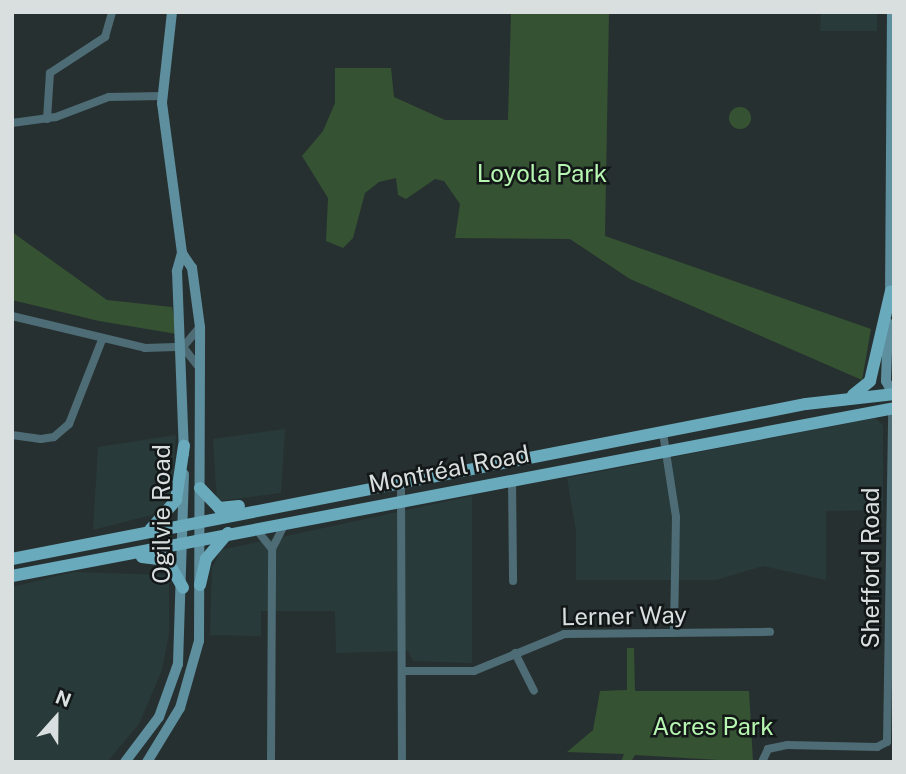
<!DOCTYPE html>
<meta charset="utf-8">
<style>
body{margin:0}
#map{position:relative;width:906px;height:774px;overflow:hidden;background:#273030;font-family:"Public Sans",sans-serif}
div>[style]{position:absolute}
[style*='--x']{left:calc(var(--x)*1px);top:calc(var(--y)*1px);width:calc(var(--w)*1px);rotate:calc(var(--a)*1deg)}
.built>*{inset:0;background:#293a3a}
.green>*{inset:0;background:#355233}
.round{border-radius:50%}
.street>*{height:8px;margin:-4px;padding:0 4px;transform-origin:4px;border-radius:4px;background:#4e6c75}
.secondary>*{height:10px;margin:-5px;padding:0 5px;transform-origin:5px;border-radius:5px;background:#5e8f9e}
.primary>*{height:12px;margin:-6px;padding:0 6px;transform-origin:6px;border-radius:6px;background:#6aaabd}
span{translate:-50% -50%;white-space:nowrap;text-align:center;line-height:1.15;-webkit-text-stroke:5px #131717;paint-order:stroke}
.park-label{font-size:24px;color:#b6f6b1}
.street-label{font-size:24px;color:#d9dfdf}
.frame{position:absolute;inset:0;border:14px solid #d9dfdf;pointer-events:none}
.north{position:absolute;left:21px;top:683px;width:70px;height:70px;-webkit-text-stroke:5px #131717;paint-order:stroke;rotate:21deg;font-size:19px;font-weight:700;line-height:28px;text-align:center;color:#d9dfdf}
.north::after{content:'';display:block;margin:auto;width:24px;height:32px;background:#d9dfdf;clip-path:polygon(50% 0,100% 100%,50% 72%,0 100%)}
</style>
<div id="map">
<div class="built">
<i style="clip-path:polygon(821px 12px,877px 12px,877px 31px,820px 31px)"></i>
<i style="clip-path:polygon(875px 418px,883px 425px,883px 510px,826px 511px,826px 580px,763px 566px,716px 580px,576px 580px,576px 531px,567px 478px)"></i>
<i style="clip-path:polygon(285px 429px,281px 493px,217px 501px,213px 439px)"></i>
<i style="clip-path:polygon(176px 435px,171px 497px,155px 514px,93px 530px,98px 447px)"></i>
<i style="clip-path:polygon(472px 496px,472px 663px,413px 661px,408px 651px,336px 653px,335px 611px,261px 611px,261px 636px,210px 635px,212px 568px,221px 550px)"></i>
<i style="clip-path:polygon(73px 572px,169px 575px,169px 634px,162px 670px,139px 724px,107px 762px,12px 762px,12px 587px)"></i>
</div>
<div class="green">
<i style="clip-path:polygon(511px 12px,609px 12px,605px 236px,871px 329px,862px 380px,630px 279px,570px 239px,455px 238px,460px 204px,444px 181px,435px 179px,406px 199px,398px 195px,396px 178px,379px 182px,365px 193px,353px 238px,343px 248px,326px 241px,328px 198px,302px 156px,323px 131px,335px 103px,335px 68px,391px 68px,394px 97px,445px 120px,508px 120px)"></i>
<i class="round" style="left:729px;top:107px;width:22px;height:22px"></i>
<i style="clip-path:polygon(12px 232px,107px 300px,172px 307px,177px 334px,99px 321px,12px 300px)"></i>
<i style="clip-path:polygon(627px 648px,634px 648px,635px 691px,749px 691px,753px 762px,635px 755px,631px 762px,621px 762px,624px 754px,567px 752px,593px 730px,600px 691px,627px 690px)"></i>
</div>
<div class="street">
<i style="--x:47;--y:119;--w:46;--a:-86.3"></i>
<i style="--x:50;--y:73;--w:66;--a:-33.2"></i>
<i style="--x:105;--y:37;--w:26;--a:-74"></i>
<i style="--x:12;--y:123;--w:44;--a:-7.8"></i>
<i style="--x:56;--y:117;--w:57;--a:-20.7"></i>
<i style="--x:109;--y:97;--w:53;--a:-1.1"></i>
<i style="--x:12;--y:316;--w:137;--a:13.5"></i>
<i style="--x:145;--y:348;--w:38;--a:-2"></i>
<i style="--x:183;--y:347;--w:26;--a:-50"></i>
<i style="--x:183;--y:347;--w:28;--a:52"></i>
<i style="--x:663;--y:433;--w:85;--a:81.2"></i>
<i style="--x:676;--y:517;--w:116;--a:91"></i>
<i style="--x:12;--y:435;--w:29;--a:8"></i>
<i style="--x:41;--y:439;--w:13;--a:-9"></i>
<i style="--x:54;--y:437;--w:20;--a:-41"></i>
<i style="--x:69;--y:424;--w:90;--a:-68.6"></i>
<i style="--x:512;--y:479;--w:102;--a:89.4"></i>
<i style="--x:401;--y:482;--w:280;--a:89.8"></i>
<i style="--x:255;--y:528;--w:27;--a:51"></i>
<i style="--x:515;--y:653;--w:42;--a:63.4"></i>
<i style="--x:402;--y:671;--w:72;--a:0"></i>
<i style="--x:474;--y:671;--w:97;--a:-22.3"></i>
<i style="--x:564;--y:634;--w:206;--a:-0.6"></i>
<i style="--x:271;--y:762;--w:213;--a:-89.7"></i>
<i style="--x:272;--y:549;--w:27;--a:-63"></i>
<i style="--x:762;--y:762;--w:14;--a:-65"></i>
<i style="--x:768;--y:749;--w:19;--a:-12"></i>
<i style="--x:787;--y:745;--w:90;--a:1.3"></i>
<i style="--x:877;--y:747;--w:11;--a:-27"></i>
<i style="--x:887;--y:742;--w:334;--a:-89.1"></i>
</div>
<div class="secondary">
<i style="--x:172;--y:12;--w:92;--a:96.3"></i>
<i style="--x:162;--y:103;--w:151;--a:82.4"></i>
<i style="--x:182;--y:253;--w:19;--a:106"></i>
<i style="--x:177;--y:271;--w:183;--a:87.8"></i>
<i style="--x:890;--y:296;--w:284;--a:-89.6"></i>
<i style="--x:888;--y:323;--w:58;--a:92"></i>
<i style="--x:886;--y:381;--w:15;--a:62"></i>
<i style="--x:125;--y:762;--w:56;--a:-52.9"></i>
<i style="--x:159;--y:717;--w:56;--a:-70.3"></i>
<i style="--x:178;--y:664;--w:190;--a:-88.2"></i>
<i style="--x:147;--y:762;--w:63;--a:-58.6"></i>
<i style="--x:180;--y:708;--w:70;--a:-74.2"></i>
<i style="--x:199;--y:641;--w:314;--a:-89.8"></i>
<i style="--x:200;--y:327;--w:60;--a:-97.7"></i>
<i style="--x:192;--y:268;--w:18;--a:-124"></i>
</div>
<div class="primary">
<i style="--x:853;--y:395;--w:22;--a:-39"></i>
<i style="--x:870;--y:381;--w:92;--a:-76.9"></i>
<i style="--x:200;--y:488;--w:28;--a:46"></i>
<i style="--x:219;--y:508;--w:20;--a:-6"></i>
<i style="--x:150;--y:530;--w:40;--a:-49"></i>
<i style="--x:176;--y:500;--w:55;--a:-81.6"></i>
<i style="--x:142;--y:557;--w:25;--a:7"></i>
<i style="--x:167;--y:560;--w:32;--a:60"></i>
<i style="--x:12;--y:559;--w:809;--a:-11.05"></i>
<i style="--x:806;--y:404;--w:89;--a:-6.5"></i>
<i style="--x:12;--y:576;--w:898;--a:-10.78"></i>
<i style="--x:200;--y:585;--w:27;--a:-77"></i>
<i style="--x:206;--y:559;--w:34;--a:-50"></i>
</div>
<div class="park-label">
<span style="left:542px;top:174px">Loyola Park</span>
<span style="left:713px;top:727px">Acres Park</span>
</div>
<div class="street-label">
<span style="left:449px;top:469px;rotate:-11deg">Montréal Road</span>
<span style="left:162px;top:514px;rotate:-90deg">Ogilvie Road</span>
<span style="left:871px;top:568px;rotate:-90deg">Shefford Road</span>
<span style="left:624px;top:616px;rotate:-1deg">Lerner Way</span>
</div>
<div class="frame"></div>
<div class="north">N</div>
</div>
